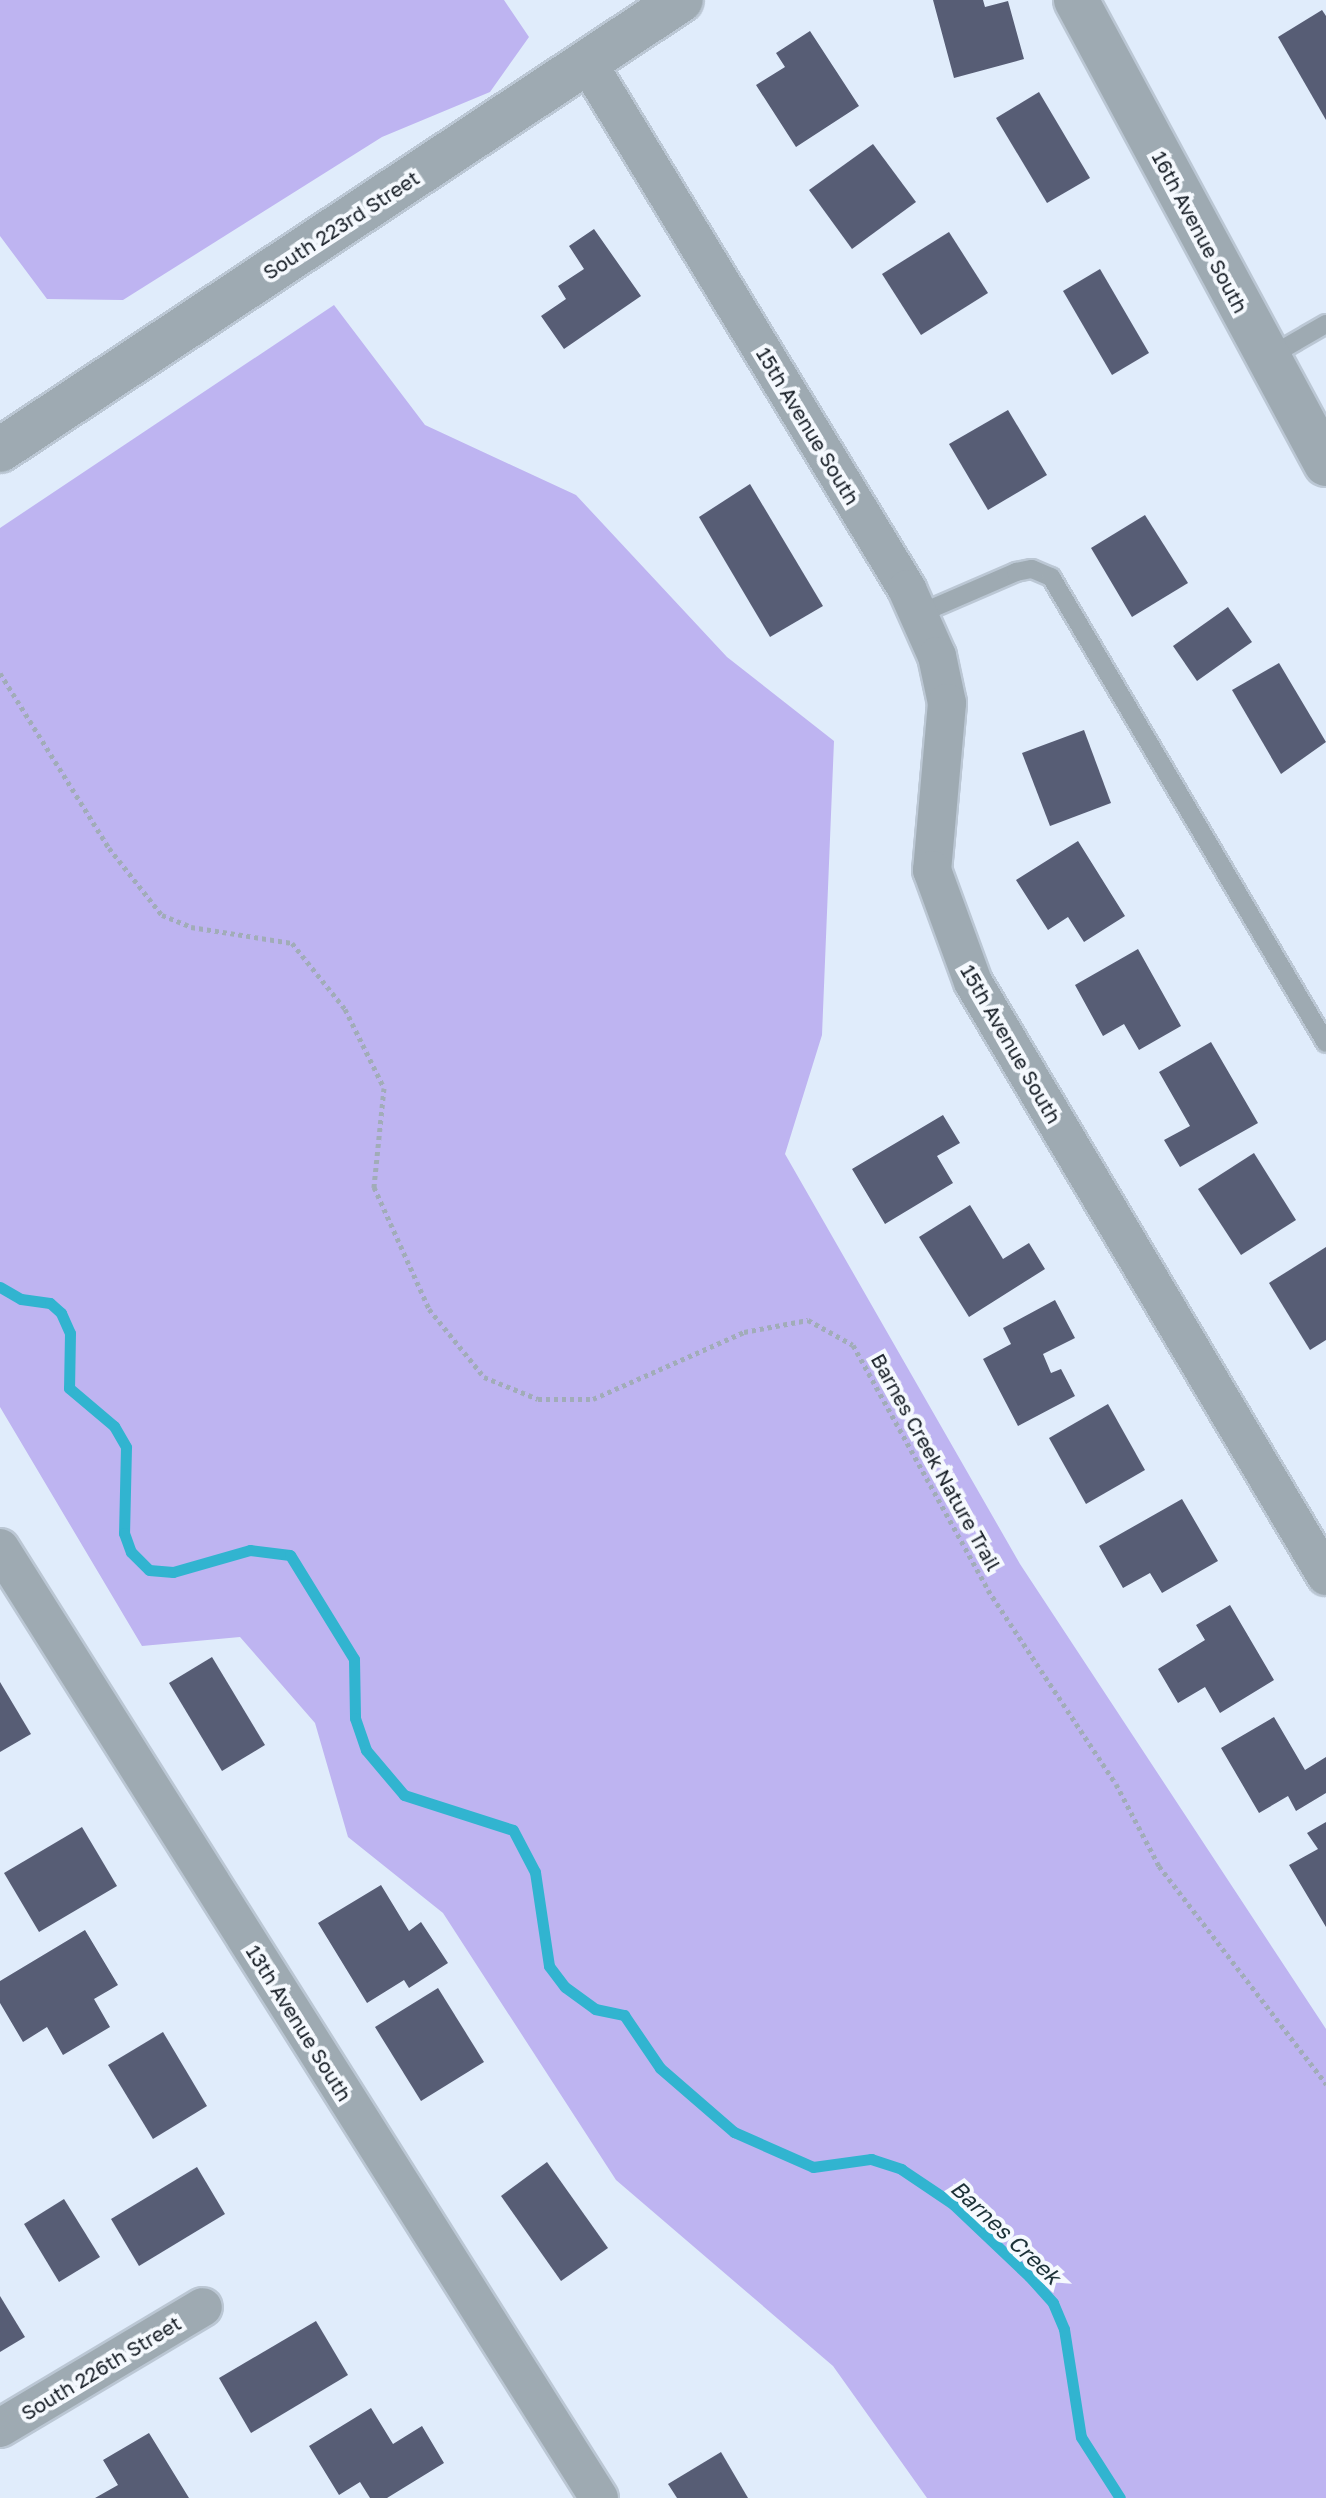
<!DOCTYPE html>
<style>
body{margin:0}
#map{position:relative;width:1326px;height:2498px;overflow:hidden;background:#e0ecfb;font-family:"Golos Text",sans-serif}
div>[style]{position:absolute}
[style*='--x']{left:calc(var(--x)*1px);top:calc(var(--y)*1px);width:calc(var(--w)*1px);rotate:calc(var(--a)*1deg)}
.green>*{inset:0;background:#beb4f1}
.stream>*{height:11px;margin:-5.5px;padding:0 5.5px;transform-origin:5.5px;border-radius:5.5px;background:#31b4d0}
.building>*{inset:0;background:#575d75}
.path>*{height:5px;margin-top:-2.5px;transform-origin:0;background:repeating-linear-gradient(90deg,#a1acb8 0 4px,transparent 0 8px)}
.roads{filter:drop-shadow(2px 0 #bbc7d4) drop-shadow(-2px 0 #bbc7d4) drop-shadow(0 2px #bbc7d4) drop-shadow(0 -2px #bbc7d4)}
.service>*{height:18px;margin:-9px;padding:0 9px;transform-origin:9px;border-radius:9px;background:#9eaab2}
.minor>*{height:38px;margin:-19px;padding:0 19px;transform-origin:19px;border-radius:19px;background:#9eaab2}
.tertiary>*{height:44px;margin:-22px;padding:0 22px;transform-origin:22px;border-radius:22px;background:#9eaab2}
span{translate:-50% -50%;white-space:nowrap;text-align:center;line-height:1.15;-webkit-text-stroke:8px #f5f9fe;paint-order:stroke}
.street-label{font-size:20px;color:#151c24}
.water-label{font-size:22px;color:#1c3137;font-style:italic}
</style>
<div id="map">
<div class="green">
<i style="clip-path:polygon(0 0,504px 0,529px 37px,490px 92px,382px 137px,123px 300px,47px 299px,0 236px)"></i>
<i style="clip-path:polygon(334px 305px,425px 425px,576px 495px,727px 657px,834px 741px,822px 1035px,785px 1154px,1020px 1564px,1326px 2029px,1326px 2498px,927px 2498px,833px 2366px,616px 2180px,443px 1913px,348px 1837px,315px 1723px,240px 1637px,142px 1646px,0 1407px,0 528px)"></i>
</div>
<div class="stream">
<i style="--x:0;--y:1287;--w:24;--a:30"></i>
<i style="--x:21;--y:1299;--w:29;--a:8"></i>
<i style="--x:50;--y:1303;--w:15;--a:42"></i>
<i style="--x:61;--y:1313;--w:22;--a:66"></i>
<i style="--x:70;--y:1333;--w:55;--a:91"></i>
<i style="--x:69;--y:1388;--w:59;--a:40.2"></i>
<i style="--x:114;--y:1426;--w:24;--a:60"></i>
<i style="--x:126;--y:1447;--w:86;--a:91.3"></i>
<i style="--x:124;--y:1533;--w:20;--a:70"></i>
<i style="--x:131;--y:1552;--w:25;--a:45"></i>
<i style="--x:149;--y:1570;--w:24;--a:5"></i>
<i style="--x:173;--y:1572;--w:80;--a:-15.9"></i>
<i style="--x:250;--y:1550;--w:40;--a:7.1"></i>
<i style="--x:290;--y:1555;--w:122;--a:58.4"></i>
<i style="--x:354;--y:1659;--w:59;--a:89"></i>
<i style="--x:355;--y:1718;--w:34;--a:71"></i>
<i style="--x:366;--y:1750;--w:59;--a:49.8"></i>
<i style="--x:404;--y:1795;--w:114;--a:17.8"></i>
<i style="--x:513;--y:1830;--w:47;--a:62.4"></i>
<i style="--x:535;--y:1872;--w:95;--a:81.5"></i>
<i style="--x:549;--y:1966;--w:26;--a:53"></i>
<i style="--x:565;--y:1987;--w:37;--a:36"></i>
<i style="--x:595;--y:2009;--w:30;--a:12"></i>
<i style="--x:624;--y:2015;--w:64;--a:55.8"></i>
<i style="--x:660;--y:2068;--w:98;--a:40.9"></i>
<i style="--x:734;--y:2132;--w:86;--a:23.9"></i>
<i style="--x:813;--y:2167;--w:59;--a:-7.9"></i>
<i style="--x:871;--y:2159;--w:32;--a:18"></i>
<i style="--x:901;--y:2169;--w:63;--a:33.9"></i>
<i style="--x:953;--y:2204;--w:105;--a:43.5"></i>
<i style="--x:1029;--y:2276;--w:36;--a:48"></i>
<i style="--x:1053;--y:2303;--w:28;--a:67"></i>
<i style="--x:1064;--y:2329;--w:109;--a:81.1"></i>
<i style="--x:1081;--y:2437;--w:72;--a:57.4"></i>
</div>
<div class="building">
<i style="clip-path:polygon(933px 0,983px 0,985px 7px,1008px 1px,1024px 59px,954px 78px)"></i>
<i style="clip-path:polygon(1322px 10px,1326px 16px,1326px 120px,1278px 37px)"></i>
<i style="clip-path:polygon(810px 31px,859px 106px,796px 147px,756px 85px,785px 67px,776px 53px)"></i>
<i style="clip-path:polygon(1039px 92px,1090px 178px,1047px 203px,996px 118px)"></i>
<i style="clip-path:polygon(873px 144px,916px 202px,852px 249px,809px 190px)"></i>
<i style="clip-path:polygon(594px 229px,641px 296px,564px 349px,541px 316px,566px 299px,558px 286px,584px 269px,569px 246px)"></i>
<i style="clip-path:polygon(949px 232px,988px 293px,921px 335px,882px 274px)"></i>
<i style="clip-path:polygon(1100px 269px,1149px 353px,1112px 375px,1063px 291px)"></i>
<i style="clip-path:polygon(1008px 410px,1047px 475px,988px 510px,949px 444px)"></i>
<i style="clip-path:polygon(750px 484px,823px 606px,770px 637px,699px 517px)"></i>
<i style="clip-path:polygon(1145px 515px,1188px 583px,1132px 617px,1091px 548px)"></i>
<i style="clip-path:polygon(1228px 607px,1252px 642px,1197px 681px,1173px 646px)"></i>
<i style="clip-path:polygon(1279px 663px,1326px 742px,1281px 774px,1232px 690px)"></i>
<i style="clip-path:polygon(1084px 730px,1111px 803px,1050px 826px,1022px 753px)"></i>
<i style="clip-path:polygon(1078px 841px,1125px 916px,1084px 942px,1068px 917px,1048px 930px,1016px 880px)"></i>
<i style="clip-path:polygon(1138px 949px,1181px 1026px,1139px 1050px,1124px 1024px,1103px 1036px,1075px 985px)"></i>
<i style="clip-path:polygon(1211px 1042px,1258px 1123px,1180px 1167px,1164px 1140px,1190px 1126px,1159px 1072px)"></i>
<i style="clip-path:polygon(943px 1115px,960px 1143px,937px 1156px,953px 1183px,885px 1224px,852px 1169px)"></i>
<i style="clip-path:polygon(1254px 1153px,1296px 1220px,1241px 1255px,1198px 1189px)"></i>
<i style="clip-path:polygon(970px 1205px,1003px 1259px,1029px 1243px,1045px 1269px,969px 1317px,919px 1237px)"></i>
<i style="clip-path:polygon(1326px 1247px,1326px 1340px,1310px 1350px,1269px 1283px)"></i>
<i style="clip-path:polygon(1055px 1300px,1075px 1338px,1043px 1354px,1051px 1373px,1061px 1369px,1075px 1396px,1018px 1426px,983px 1359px,1011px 1344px,1003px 1328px)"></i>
<i style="clip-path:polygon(1108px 1404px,1145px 1470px,1086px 1504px,1049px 1438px)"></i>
<i style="clip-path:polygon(1182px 1499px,1218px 1561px,1162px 1593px,1150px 1573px,1123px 1588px,1099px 1546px)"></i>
<i style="clip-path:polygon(1230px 1605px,1274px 1680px,1220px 1713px,1205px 1687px,1178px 1703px,1158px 1669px,1205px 1640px,1196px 1625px)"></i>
<i style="clip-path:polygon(212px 1657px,265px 1745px,222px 1771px,169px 1683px)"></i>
<i style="clip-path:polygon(0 1682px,31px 1734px,0 1752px)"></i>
<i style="clip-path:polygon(1274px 1717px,1305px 1770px,1326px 1757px,1326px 1793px,1296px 1811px,1288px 1796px,1259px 1813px,1221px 1748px)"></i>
<i style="clip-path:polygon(1326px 1822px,1326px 1927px,1289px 1865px,1318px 1849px,1307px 1833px)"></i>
<i style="clip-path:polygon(82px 1827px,117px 1886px,39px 1932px,4px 1873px)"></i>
<i style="clip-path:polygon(381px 1885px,409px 1931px,421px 1922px,448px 1963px,409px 1988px,404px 1980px,367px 2003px,318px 1923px)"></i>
<i style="clip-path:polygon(85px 1930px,118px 1985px,94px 1999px,110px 2027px,63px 2055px,47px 2027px,23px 2042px,0 2003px,0 1981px)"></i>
<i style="clip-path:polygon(438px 1988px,484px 2062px,421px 2101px,375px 2027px)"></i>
<i style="clip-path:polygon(163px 2032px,207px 2106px,153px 2139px,108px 2065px)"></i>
<i style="clip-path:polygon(547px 2162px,608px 2248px,561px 2281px,501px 2196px)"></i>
<i style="clip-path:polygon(197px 2167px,225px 2214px,139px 2266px,111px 2219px)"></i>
<i style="clip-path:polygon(64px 2199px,100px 2257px,59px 2282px,24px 2224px)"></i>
<i style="clip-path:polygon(0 2296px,25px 2337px,0 2352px)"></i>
<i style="clip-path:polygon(316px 2321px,348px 2375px,251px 2433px,219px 2378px)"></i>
<i style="clip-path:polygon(371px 2408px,393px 2444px,422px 2426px,444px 2463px,387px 2498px,370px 2498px,360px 2482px,339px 2495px,309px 2446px)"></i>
<i style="clip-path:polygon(149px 2433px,189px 2498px,95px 2498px,118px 2485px,103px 2460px)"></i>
<i style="clip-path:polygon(721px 2452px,748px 2498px,677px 2498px,668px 2484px)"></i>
</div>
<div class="path">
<i style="--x:0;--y:673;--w:206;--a:58.1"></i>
<i style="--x:109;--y:848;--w:85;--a:51.7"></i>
<i style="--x:162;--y:915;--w:31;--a:22"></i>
<i style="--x:191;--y:927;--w:102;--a:9"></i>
<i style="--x:292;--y:943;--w:85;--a:51.2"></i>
<i style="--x:345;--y:1009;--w:88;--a:63.7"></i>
<i style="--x:384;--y:1088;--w:100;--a:95.8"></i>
<i style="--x:374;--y:1187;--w:134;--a:65.7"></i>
<i style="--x:429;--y:1309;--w:87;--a:51"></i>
<i style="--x:484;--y:1377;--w:58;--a:22.2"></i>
<i style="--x:538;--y:1399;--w:55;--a:0"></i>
<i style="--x:593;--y:1399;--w:165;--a:-23.9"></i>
<i style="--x:744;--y:1332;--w:65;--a:-10.6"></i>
<i style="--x:808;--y:1320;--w:51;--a:29.1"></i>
<i style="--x:853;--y:1345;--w:280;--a:61.1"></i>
<i style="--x:988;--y:1590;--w:232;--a:56.6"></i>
<i style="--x:1116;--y:1784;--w:93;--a:62.3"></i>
<i style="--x:1159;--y:1866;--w:275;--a:52.5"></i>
</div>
<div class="roads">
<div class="service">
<i style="--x:1267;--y:358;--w:68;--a:-30"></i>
<i style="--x:919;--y:614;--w:106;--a:-23.4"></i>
<i style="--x:1016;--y:572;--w:16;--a:-11"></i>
<i style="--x:1032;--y:569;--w:21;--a:23"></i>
<i style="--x:1051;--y:577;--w:541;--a:59.45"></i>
</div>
<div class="minor">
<i style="--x:587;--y:62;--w:617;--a:58.73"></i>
<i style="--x:907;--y:589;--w:73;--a:65.9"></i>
<i style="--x:937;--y:656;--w:48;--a:78"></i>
<i style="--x:947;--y:703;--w:168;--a:95.1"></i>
<i style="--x:932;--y:870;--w:119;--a:69.9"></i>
<i style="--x:973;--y:982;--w:691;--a:59.28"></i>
<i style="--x:0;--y:1548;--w:1123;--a:57.77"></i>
<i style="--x:0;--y:2428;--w:236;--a:-30.8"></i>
</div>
<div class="tertiary">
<i style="--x:1076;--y:0;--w:527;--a:61.68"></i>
<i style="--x:0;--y:450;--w:816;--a:-33.46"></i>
</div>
</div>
<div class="street-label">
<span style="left:341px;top:225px;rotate:-33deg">South 223rd Street</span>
<span style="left:1200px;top:232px;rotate:62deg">16th Avenue South</span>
<span style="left:808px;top:426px;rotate:59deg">15th Avenue South</span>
<span style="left:1011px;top:1044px;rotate:60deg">15th Avenue South</span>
<span style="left:936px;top:1462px;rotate:61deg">Barnes Creek Nature Trail</span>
<span style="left:299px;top:2023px;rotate:58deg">13th Avenue South</span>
<span style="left:101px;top:2368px;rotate:-31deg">South 226th Street</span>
</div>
<div class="water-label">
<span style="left:1006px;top:2232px;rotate:43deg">Barnes Creek</span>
</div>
</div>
